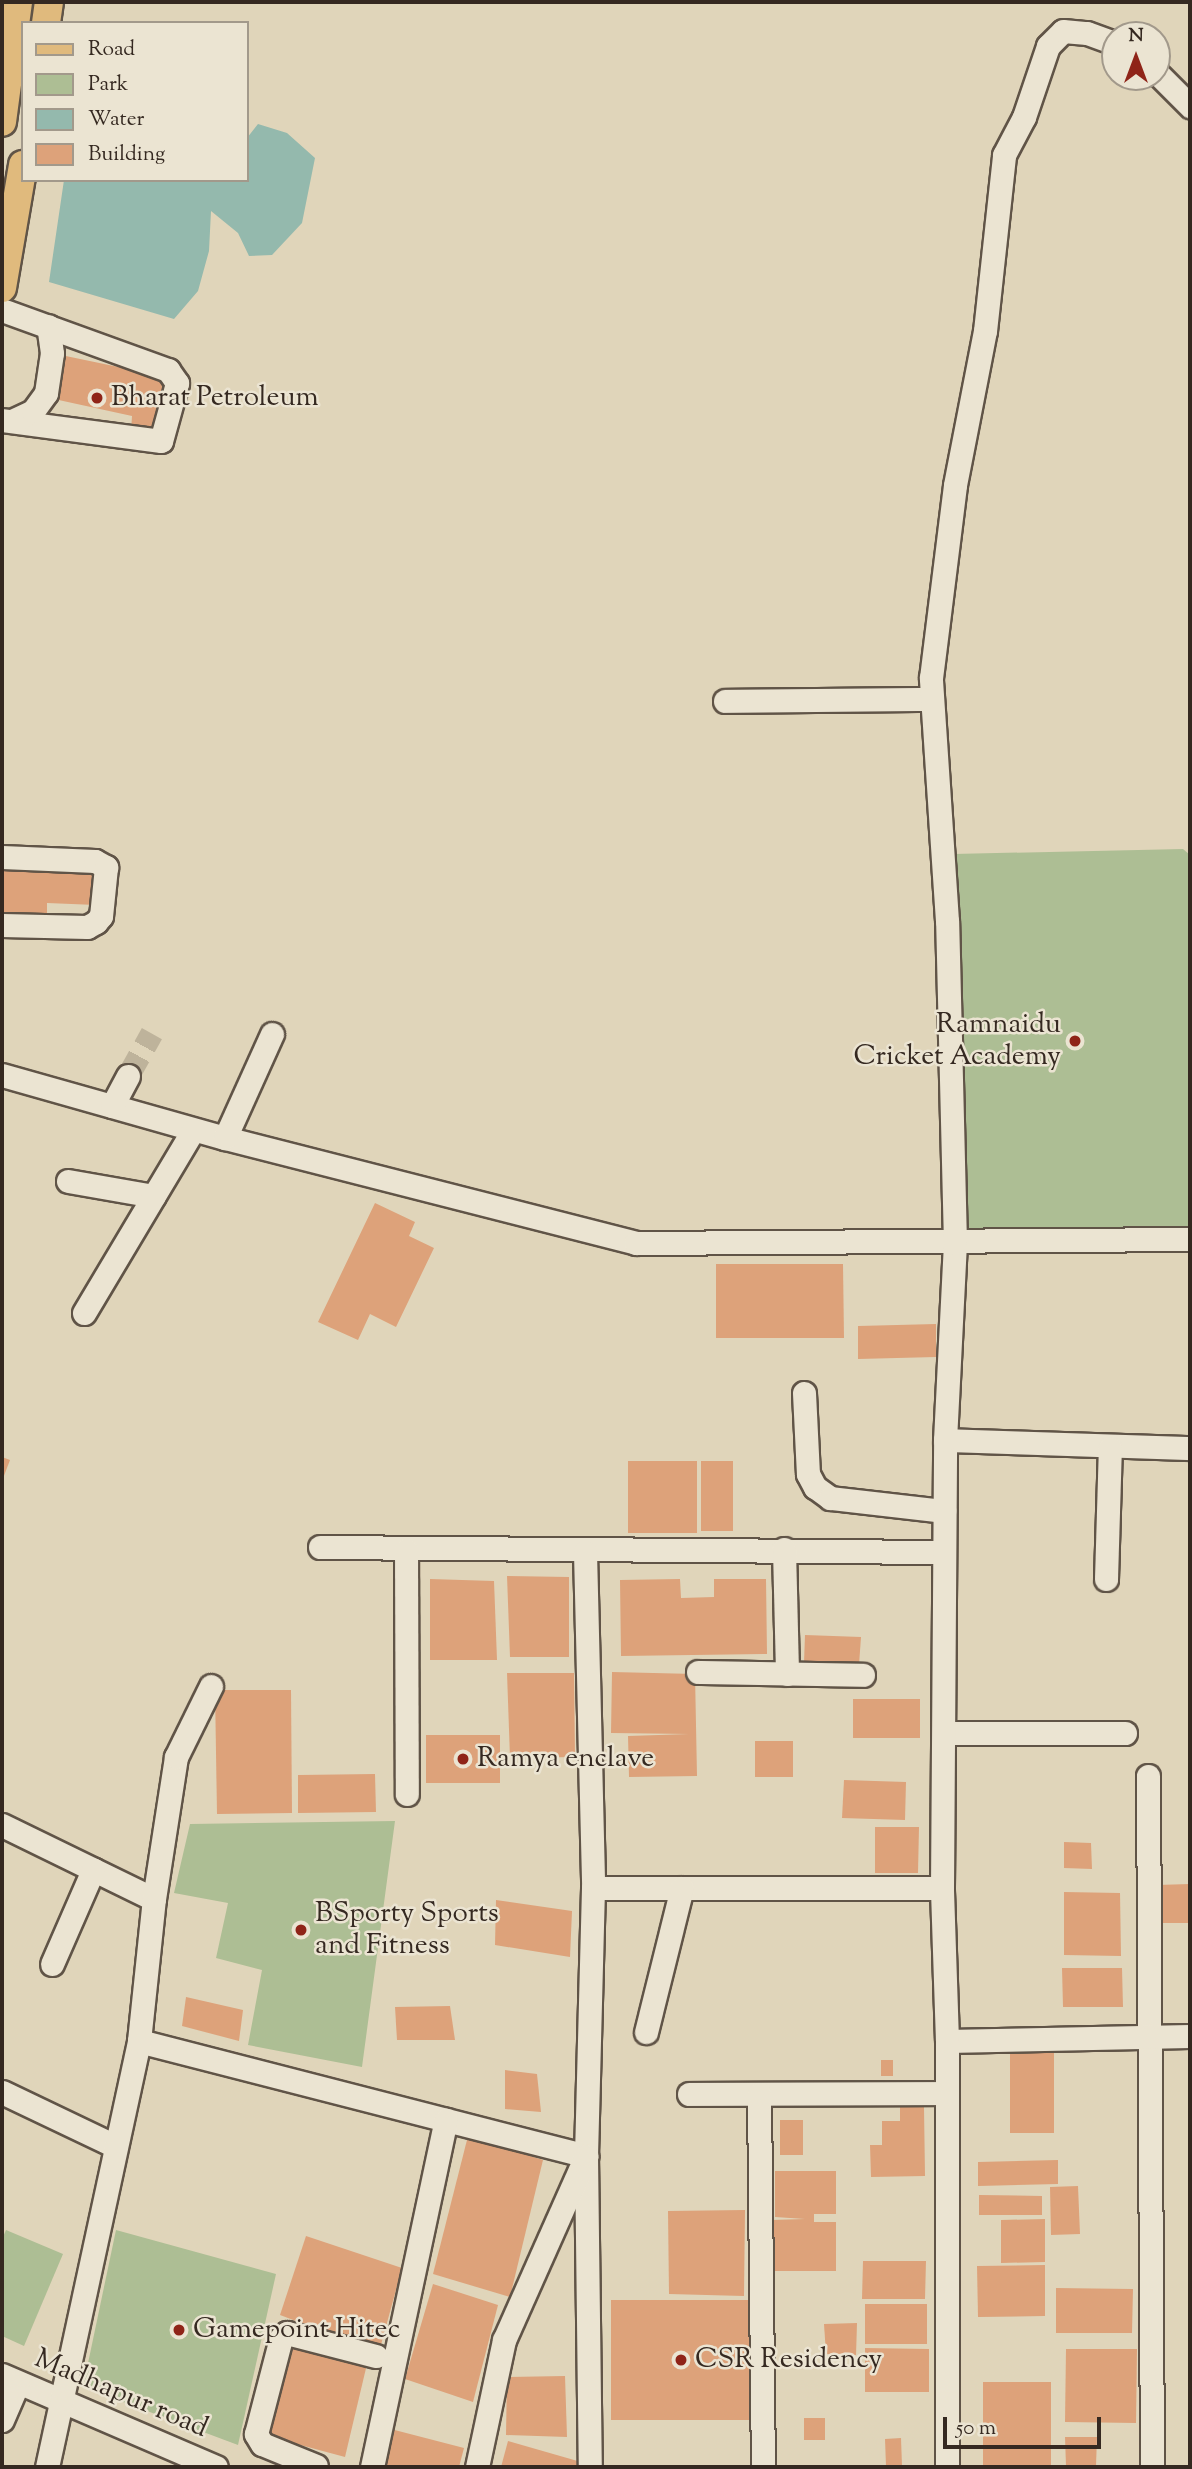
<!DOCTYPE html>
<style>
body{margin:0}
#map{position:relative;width:1192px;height:2469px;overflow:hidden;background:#e0d5ba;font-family:"Sorts Mill Goudy",serif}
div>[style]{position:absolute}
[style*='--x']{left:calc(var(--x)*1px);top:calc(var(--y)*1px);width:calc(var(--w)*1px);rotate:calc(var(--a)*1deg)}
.green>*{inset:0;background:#adbe94}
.water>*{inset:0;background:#94b9ad}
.building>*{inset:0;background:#dda27a}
.minor-tunnel>*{height:23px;margin-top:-11.5px;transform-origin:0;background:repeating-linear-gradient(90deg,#beb39b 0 23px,transparent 0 34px)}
.roads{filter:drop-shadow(2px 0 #605447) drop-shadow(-2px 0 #605447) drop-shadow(0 2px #605447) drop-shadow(0 -2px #605447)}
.minor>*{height:23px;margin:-11.5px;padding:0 11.5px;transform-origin:11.5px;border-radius:11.5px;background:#ebe4d2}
.major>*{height:28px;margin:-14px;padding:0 14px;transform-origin:14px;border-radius:14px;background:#e0ba7d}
.dots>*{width:19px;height:19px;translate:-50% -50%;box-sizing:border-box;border:4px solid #ebe4d2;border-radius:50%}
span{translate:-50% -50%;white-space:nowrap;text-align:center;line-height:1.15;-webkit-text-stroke:5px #ebe4d2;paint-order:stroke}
.poi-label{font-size:28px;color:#352921}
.left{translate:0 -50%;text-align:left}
.right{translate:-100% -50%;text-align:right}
.street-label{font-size:28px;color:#352921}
.frame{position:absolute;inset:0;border:4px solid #352921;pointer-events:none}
.legend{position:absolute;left:21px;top:21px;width:228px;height:161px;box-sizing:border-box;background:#ebe4d2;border:2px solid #a2998b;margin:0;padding:9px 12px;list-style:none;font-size:21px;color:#352921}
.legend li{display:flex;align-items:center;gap:14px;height:35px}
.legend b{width:35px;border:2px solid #a2998b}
.north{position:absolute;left:1101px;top:21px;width:70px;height:70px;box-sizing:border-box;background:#ebe4d2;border:2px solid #a2998b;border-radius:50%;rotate:0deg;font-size:19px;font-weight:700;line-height:28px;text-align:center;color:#352921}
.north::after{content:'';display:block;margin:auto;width:24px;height:32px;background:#8f2418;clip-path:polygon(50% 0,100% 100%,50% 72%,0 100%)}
.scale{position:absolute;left:943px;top:2417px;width:158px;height:32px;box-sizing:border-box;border:4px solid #352921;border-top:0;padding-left:9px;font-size:21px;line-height:24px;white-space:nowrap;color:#352921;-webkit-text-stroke:5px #ebe4d2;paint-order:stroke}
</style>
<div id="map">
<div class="green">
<i style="clip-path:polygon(1183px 849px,1190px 855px,1190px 1227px,966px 1230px,953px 854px)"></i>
<i style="clip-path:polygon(395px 1821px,362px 2067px,248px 2045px,262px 1970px,216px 1958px,228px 1903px,174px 1893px,190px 1824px)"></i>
<i style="clip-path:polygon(6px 2230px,63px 2254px,24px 2346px,2px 2336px,2px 2239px)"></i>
<i style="clip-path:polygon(116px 2230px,276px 2274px,238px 2445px,83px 2387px)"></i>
</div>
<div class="water">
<i style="clip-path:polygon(258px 124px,287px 133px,315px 158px,302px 223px,272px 255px,249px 256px,238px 233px,211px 211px,209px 251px,198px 291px,174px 319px,49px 282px,64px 180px,247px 180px,247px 138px)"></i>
</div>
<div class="building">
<i style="clip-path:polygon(61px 355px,171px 378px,160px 437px,131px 432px,132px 416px,54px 399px)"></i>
<i style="clip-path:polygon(2px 864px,98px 866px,96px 905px,47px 903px,47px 920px,2px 922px)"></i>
<i style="clip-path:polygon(375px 1203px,415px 1222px,409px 1236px,434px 1248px,396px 1327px,370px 1314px,358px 1340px,318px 1322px)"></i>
<i style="clip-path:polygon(716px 1264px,843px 1264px,844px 1338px,716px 1338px)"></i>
<i style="clip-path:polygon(936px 1324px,936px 1357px,858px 1359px,858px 1326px)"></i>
<i style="clip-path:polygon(2px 1457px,10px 1460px,2px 1481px)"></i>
<i style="clip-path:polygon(628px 1461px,697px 1461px,697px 1533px,628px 1533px)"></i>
<i style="clip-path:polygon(701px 1461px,733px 1461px,733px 1531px,701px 1531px)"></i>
<i style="clip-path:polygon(507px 1576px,569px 1577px,569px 1657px,510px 1657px)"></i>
<i style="clip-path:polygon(430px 1579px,494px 1581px,497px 1660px,430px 1660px)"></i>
<i style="clip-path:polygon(680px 1579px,681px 1598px,714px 1597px,714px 1579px,766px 1579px,767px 1654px,621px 1656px,620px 1580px)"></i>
<i style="clip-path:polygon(805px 1635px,861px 1637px,859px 1665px,804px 1663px)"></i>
<i style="clip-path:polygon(612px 1672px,695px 1674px,697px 1776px,629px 1777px,628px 1736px,689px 1734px,611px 1733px)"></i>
<i style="clip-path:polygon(507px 1673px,574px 1673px,575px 1757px,510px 1758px)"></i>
<i style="clip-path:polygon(215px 1690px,291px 1690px,292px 1813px,217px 1814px)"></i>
<i style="clip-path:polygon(853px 1699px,920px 1699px,920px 1738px,853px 1738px)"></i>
<i style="clip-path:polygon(426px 1735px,500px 1735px,500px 1783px,426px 1783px)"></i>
<i style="clip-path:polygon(755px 1741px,793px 1741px,793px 1777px,755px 1777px)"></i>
<i style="clip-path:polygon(375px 1774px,376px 1812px,298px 1813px,298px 1775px)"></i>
<i style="clip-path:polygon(844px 1780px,906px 1782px,905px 1820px,842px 1818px)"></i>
<i style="clip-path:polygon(875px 1827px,919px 1827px,918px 1873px,875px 1873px)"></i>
<i style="clip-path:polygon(1064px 1842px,1091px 1843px,1092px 1869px,1064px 1868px)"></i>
<i style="clip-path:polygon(1190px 1884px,1190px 1923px,1157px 1923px,1157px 1885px)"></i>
<i style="clip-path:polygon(1064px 1892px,1120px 1893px,1121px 1956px,1064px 1955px)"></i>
<i style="clip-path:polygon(496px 1900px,572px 1911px,570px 1957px,495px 1945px)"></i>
<i style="clip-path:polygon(1062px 1968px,1122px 1968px,1123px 2007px,1063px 2007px)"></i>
<i style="clip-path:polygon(186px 1997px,243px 2010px,239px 2041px,182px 2026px)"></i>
<i style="clip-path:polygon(450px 2006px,455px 2040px,397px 2040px,395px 2007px)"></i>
<i style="clip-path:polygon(1010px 2052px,1054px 2052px,1054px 2133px,1010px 2133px)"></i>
<i style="clip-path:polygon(881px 2060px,893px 2060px,893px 2076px,881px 2076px)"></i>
<i style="clip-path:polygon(505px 2070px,537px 2074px,541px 2112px,505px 2109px)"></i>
<i style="clip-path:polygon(900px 2107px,924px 2107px,925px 2176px,871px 2177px,870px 2145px,882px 2145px,882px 2121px,900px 2121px)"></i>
<i style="clip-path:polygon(780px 2120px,803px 2120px,803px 2155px,780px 2155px)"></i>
<i style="clip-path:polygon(468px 2136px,543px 2160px,510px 2297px,433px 2274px)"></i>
<i style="clip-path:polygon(1058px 2160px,1058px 2184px,978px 2186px,978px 2162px)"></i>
<i style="clip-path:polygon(775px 2171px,836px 2171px,836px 2214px,814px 2214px,814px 2222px,836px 2222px,836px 2271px,771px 2271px,771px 2220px,805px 2219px,775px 2217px)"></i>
<i style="clip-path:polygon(1078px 2186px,1080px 2234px,1051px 2235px,1050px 2187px)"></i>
<i style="clip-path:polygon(979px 2195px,1042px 2196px,1042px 2215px,979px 2215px)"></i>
<i style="clip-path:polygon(745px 2210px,744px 2296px,669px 2294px,668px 2211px)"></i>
<i style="clip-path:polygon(1045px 2219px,1045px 2262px,1001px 2263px,1001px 2220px)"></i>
<i style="clip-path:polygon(306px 2236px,402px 2268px,379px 2352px,280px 2315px)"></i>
<i style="clip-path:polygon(863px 2261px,926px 2261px,925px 2299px,862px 2299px)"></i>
<i style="clip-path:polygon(1045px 2265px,1045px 2316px,978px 2317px,977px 2266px)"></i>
<i style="clip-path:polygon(433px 2284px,498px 2305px,473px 2402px,405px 2379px)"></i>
<i style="clip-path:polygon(1056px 2288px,1133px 2289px,1132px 2333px,1056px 2333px)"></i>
<i style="clip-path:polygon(611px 2300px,750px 2300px,750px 2420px,611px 2420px)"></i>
<i style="clip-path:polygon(865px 2304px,927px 2304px,927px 2344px,865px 2344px)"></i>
<i style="clip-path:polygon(857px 2323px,856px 2355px,826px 2354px,824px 2324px)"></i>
<i style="clip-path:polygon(292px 2341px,367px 2364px,345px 2457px,267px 2436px)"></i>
<i style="clip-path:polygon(865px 2348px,929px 2349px,929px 2392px,865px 2392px)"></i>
<i style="clip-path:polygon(1066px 2349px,1137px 2349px,1136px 2423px,1065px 2422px)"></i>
<i style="clip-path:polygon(565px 2376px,567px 2437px,506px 2435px,507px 2377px)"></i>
<i style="clip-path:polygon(983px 2382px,1051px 2382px,1051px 2467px,983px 2467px)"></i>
<i style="clip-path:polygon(804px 2418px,825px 2418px,825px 2440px,804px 2440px)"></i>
<i style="clip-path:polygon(383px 2427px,464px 2448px,459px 2467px,373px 2467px)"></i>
<i style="clip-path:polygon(1065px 2437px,1097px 2437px,1096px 2466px,1066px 2466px)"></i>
<i style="clip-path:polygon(901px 2438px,902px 2466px,886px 2466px,885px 2439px)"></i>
<i style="clip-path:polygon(508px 2441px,581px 2462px,581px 2467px,501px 2467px)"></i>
</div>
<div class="minor-tunnel">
<i style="--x:128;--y:1076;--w:49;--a:-60.8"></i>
</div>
<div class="roads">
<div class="minor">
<i style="--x:1157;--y:73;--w:47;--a:45"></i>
<i style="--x:2;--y:310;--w:177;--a:19.9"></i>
<i style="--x:168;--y:370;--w:16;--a:55"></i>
<i style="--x:177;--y:383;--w:60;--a:105.4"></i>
<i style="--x:161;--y:441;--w:160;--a:-172.5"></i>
<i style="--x:12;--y:421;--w:23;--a:-25"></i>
<i style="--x:33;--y:411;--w:22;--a:-54"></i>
<i style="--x:46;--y:393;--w:40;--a:-81.5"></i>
<i style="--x:52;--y:353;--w:27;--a:-98"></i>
<i style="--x:725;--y:701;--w:207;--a:-0.6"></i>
<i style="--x:2;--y:857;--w:93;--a:2.5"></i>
<i style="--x:95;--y:861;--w:13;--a:29"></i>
<i style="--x:106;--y:867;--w:49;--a:95.8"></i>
<i style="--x:101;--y:916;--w:8;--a:130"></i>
<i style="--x:96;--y:922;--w:10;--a:151"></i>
<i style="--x:87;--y:927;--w:85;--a:-178.7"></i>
<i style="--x:2;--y:1075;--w:232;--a:15.8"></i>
<i style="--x:225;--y:1138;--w:424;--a:14.3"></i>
<i style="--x:636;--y:1243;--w:554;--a:-0.41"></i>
<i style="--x:112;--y:1106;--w:34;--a:-62"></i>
<i style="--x:225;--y:1138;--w:114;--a:-65.7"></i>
<i style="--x:68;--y:1181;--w:87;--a:9.9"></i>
<i style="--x:84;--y:1313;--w:213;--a:-59.2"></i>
<i style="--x:804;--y:1393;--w:81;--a:87.2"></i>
<i style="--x:808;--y:1474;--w:15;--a:62"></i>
<i style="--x:815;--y:1487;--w:19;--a:36"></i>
<i style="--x:830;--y:1498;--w:115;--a:6.5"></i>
<i style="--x:945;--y:1440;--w:245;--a:1.9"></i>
<i style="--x:320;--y:1547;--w:624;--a:0.46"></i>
<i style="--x:784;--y:1549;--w:125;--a:88.6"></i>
<i style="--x:406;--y:1550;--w:244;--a:89.8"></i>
<i style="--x:585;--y:1552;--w:336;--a:88.6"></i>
<i style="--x:593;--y:1888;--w:268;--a:91.5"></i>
<i style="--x:586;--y:2156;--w:311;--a:89.3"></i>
<i style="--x:1106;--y:1579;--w:131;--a:-88.3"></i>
<i style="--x:698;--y:1672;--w:165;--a:1"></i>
<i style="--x:944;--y:1733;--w:181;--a:0"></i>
<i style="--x:1148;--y:1776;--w:691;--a:89.67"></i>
<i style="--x:2;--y:1825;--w:169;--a:26"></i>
<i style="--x:593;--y:1888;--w:349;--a:0"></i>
<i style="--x:52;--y:1964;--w:103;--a:-66.4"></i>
<i style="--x:646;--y:2032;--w:148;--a:-76"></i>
<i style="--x:139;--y:2041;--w:462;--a:14.4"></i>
<i style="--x:586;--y:2156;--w:201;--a:114"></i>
<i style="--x:504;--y:2340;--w:130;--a:102"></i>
<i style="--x:947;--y:2041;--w:243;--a:-1.2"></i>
<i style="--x:2;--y:2092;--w:125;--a:25.5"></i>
<i style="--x:689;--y:2094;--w:257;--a:-0.2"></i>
<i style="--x:759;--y:2094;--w:373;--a:89.4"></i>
<i style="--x:2;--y:2375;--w:233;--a:23.3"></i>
<i style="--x:2;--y:2420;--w:40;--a:-66.6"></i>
<i style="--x:316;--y:2466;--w:58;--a:-157.8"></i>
<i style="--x:262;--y:2444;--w:12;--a:-121"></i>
<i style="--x:256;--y:2434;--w:99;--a:-75.4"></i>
<i style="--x:281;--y:2338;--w:8;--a:-40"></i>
<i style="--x:287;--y:2333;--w:92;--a:14.5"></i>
<i style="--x:47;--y:2467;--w:436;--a:-77.8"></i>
<i style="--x:139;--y:2041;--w:143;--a:-84"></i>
<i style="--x:154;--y:1899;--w:144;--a:-81.2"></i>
<i style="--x:176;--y:1757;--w:79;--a:-63.8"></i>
<i style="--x:372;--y:2467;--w:355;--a:-78"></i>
<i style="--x:947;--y:2467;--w:426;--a:-90"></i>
<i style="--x:947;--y:2041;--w:153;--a:-91.9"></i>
<i style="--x:942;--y:1888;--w:448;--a:-89.6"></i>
<i style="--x:945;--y:1440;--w:197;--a:-87.1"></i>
<i style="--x:955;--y:1243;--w:322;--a:-91.4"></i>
<i style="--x:947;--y:921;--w:244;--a:-93.8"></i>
<i style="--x:931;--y:678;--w:194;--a:-82.9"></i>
<i style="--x:955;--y:485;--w:157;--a:-79"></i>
<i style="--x:985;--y:331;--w:177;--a:-83.8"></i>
<i style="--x:1004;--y:155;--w:43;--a:-62.2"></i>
<i style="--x:1024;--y:117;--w:75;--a:-71.3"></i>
<i style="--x:1048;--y:46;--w:21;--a:-45"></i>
<i style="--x:1063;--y:31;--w:24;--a:5"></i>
<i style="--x:1087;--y:33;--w:30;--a:20"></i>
</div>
<div class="major">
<i style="--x:46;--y:23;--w:21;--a:-82"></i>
<i style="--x:2;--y:122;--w:121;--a:-82.4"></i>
<i style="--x:2;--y:288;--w:125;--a:-80.3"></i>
</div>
</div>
<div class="dots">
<i style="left:97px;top:398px;background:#8f2418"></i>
<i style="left:1075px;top:1041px;background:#8f2418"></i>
<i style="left:463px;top:1759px;background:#8f2418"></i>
<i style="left:301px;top:1930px;background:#8f2418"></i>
<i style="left:179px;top:2330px;background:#8f2418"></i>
<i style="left:681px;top:2360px;background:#8f2418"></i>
</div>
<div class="poi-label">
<span class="left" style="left:111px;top:398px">Bharat Petroleum</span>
<span class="right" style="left:1061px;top:1041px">Ramnaidu<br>Cricket Academy</span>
<span class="left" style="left:477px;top:1759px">Ramya enclave</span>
<span class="left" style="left:315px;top:1930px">BSporty Sports<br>and Fitness</span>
<span class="left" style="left:193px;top:2330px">Gamepoint Hitec</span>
<span class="left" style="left:695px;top:2360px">CSR Residency</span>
</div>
<div class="street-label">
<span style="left:121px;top:2394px;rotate:23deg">Madhapur road</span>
</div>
<div class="frame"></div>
<ul class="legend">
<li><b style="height:9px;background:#e0ba7d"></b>Road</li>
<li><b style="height:19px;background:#adbe94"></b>Park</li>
<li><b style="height:19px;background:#94b9ad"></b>Water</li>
<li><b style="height:19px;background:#dda27a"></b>Building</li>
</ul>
<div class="north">N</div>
<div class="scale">50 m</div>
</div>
